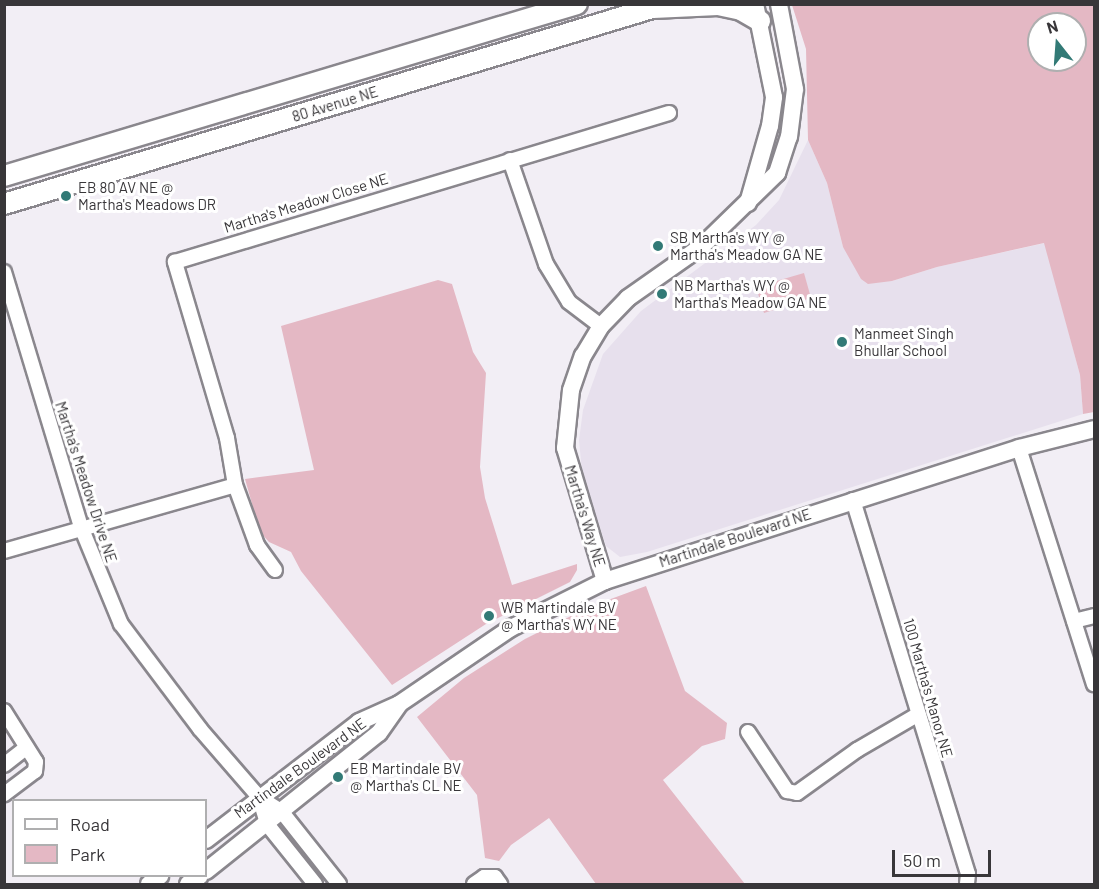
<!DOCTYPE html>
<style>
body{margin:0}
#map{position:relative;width:1099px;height:889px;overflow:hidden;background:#f2eef5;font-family:Barlow,sans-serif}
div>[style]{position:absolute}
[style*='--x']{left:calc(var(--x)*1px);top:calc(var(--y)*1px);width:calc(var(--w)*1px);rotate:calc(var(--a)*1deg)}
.built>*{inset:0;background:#e7e0ed}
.green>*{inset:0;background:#e4b8c4}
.roads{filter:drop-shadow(2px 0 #8a878d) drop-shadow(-2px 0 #8a878d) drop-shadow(0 2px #8a878d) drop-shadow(0 -2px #8a878d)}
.minor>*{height:14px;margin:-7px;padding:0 7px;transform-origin:7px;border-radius:7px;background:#fff}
.tertiary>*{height:16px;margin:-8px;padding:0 8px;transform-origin:8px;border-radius:8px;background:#fff}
.secondary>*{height:20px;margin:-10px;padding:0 10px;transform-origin:10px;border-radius:10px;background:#fff}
.dots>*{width:16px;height:16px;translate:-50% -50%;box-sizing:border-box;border:3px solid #fff;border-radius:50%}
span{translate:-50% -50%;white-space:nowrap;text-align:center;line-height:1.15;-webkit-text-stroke:6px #fff;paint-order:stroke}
.street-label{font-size:15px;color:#383639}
.poi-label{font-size:15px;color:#383639}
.left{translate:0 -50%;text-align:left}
.frame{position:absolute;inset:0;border:6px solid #383639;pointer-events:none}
.legend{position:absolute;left:12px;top:799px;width:195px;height:78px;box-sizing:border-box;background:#fff;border:2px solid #afafb0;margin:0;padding:8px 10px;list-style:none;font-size:18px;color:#383639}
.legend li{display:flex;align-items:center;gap:12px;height:30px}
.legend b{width:30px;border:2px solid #afafb0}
.north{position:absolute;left:1027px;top:12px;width:60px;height:60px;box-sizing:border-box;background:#fff;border:2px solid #afafb0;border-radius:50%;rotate:343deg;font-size:16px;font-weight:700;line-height:24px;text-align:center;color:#383639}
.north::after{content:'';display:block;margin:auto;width:21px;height:27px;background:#327a76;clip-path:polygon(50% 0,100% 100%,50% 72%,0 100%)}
.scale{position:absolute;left:892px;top:850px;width:99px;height:27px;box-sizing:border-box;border:3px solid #383639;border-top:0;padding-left:8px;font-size:18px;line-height:21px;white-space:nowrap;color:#383639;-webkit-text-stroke:4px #fff;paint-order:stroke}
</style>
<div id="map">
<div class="built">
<i style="clip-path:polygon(808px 140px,827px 183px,843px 247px,892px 281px,937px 267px,1045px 243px,1080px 375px,1083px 414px,647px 552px,620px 557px,606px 546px,582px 472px,579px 440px,583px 410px,603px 354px,641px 311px,756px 225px,779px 200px)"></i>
</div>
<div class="green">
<i style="clip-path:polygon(evenodd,792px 5px,1094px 5px,1094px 412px,1083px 414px,1080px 375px,1044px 243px,937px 267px,892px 281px,868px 284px,861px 279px,843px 247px,827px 183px,808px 140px,806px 49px,792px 5px,1039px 24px,1075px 24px,1075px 60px,1039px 60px,1039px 24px)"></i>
<i style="clip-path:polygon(804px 273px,811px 298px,764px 313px,756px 287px)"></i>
<i style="clip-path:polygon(438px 280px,452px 284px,473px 352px,486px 373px,480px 467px,485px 498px,512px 585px,577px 564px,577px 570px,570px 582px,486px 624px,392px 685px,301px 571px,291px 552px,269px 542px,260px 532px,245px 479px,314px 470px,281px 326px)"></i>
<i style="clip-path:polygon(646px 586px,685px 691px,727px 723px,725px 739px,702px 746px,663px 780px,745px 884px,596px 884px,549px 818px,511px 845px,499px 861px,485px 858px,477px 795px,417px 717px,464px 678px,525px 639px,589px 607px)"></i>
</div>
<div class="roads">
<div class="minor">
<i style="--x:510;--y:160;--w:110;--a:70.9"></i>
<i style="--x:546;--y:264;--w:44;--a:58.8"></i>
<i style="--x:569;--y:302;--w:40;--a:37"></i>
<i style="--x:4;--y:272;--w:266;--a:73.2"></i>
<i style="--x:81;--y:527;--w:105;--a:67.6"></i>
<i style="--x:121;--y:624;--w:131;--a:53"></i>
<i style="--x:200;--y:729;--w:90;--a:49.1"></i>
<i style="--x:259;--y:797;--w:27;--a:33"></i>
<i style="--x:282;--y:812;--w:92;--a:51.6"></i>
<i style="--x:1019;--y:448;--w:248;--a:72.4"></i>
<i style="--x:853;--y:500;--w:391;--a:72.9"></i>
<i style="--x:968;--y:874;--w:10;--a:96"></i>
<i style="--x:4;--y:551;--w:240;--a:-15.9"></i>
<i style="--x:275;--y:570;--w:31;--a:-126"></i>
<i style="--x:257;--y:545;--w:64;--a:-110.1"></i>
<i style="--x:235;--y:485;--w:48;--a:-99.7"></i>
<i style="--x:227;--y:438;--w:184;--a:-106.5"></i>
<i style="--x:175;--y:262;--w:516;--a:-16.78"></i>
<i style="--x:1074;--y:621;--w:21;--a:-14"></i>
<i style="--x:4;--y:711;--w:60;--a:57.9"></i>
<i style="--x:36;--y:762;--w:9;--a:96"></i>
<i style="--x:35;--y:771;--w:39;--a:143"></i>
<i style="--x:748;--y:732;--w:71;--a:56.5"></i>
<i style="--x:787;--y:791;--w:10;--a:11"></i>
<i style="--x:797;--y:793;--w:74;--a:-35.6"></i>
<i style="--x:857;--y:750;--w:69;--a:-30.3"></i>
<i style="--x:4;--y:765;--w:28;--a:-38"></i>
<i style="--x:259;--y:797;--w:28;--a:73"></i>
<i style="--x:267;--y:824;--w:77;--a:51.3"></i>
<i style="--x:474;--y:884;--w:12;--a:-35"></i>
<i style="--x:484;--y:877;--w:11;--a:0"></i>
<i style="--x:495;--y:877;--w:9;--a:54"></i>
</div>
<div class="tertiary">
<i style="--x:748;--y:203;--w:80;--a:-74.1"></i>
<i style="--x:770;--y:126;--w:29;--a:-82"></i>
<i style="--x:774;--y:97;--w:95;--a:-101.5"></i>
<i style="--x:605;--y:581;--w:139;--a:-106.7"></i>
<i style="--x:565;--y:448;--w:58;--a:-84.1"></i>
<i style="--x:571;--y:390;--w:36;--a:-71"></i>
<i style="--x:583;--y:356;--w:35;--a:-59"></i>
<i style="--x:601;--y:326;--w:39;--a:-46"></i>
<i style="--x:628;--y:298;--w:90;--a:-35.1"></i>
<i style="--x:702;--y:246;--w:105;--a:-44.2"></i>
<i style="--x:777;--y:173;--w:38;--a:-72"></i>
<i style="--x:789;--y:137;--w:48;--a:-82.9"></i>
<i style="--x:795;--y:89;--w:86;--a:-100.7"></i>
<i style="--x:206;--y:840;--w:193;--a:-37.6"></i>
<i style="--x:359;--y:722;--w:44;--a:-24.2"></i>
<i style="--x:399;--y:704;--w:135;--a:-34.2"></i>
<i style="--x:511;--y:628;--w:105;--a:-26.6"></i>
<i style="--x:605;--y:581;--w:435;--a:-17.8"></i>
<i style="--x:1019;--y:448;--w:77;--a:-14.2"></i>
<i style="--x:206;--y:871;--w:221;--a:-38.6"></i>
<i style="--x:379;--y:733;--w:35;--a:-55"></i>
<i style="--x:149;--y:884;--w:14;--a:-36"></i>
<i style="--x:188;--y:884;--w:14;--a:-34"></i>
</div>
<div class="secondary">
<i style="--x:653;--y:8;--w:65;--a:-2.6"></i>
<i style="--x:718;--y:5;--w:24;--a:12"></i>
<i style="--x:741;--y:10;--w:22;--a:30"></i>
<i style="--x:4;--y:176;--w:598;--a:-16.71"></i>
<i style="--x:4;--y:204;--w:691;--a:-16.83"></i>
</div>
</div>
<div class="dots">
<i style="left:66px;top:196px;background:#327a76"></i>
<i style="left:658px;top:246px;background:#327a76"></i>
<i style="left:662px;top:294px;background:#327a76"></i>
<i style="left:842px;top:342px;background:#327a76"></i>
<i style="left:489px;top:616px;background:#327a76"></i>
<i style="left:338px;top:777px;background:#327a76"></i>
</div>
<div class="street-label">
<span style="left:335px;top:104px;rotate:-17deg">80 Avenue NE</span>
<span style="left:306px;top:203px;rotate:-17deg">Martha's Meadow Close NE</span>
<span style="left:86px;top:482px;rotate:72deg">Martha's Meadow Drive NE</span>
<span style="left:585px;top:516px;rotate:73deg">Martha's Way NE</span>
<span style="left:735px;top:538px;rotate:-18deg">Martindale Boulevard NE</span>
<span style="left:928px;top:688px;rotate:74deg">100 Martha's Manor NE</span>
<span style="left:300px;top:768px;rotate:-36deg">Martindale Boulevard NE</span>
</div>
<div class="poi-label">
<span class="left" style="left:78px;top:196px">EB 80 AV NE @<br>Martha's Meadows DR</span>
<span class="left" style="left:670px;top:246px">SB Martha's WY @<br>Martha's Meadow GA NE</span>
<span class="left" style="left:674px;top:294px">NB Martha's WY @<br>Martha's Meadow GA NE</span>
<span class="left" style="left:854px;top:342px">Manmeet Singh<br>Bhullar School</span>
<span class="left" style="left:501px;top:616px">WB Martindale BV<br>@ Martha's WY NE</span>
<span class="left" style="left:350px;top:777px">EB Martindale BV<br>@ Martha's CL NE</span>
</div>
<div class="frame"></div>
<ul class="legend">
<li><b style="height:8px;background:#fff"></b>Road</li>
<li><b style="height:16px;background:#e4b8c4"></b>Park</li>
</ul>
<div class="north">N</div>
<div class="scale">50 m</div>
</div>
